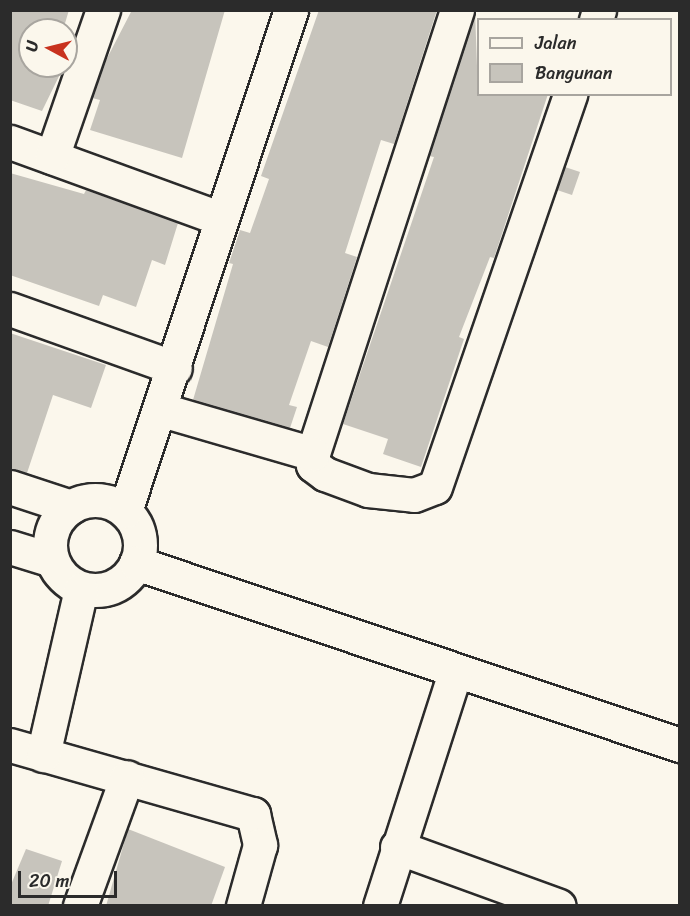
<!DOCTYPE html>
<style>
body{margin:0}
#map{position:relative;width:690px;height:916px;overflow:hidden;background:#fbf7ec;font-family:Sriracha,sans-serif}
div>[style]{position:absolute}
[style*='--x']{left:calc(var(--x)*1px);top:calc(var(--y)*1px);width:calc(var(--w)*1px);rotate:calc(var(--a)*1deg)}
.building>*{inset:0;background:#c7c4bc}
.roads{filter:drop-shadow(2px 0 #2b2b2b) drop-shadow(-2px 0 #2b2b2b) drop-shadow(0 2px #2b2b2b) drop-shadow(0 -2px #2b2b2b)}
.minor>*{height:33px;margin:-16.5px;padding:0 16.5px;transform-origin:16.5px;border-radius:16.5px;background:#fbf7ec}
.minor>.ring{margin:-16.5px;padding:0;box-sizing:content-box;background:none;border:33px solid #fbf7ec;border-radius:50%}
span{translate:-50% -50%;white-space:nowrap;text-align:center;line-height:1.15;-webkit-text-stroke:6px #fbf7ec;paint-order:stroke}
.frame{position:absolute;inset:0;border:12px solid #2b2b2b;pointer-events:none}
.legend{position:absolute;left:477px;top:18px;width:195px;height:78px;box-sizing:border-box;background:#fbf7ec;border:2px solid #a8a59f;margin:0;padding:8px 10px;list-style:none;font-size:18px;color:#2b2b2b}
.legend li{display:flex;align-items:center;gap:12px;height:30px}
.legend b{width:30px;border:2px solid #a8a59f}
.north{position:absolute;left:18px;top:18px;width:60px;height:60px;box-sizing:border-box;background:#fbf7ec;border:2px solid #a8a59f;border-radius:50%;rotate:277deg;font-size:16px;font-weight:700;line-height:24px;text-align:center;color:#2b2b2b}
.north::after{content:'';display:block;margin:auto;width:21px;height:27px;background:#c8321e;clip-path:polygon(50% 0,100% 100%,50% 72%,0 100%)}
.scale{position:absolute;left:18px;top:871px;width:99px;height:27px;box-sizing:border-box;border:3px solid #2b2b2b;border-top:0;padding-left:8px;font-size:18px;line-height:21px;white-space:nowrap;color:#2b2b2b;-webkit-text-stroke:4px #fbf7ec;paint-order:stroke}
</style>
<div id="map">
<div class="building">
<i style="clip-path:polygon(10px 10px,69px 10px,63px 30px,30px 30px,30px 66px,64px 66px,42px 111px,10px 100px)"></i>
<i style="clip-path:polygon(132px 10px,225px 10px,182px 158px,90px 130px,100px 100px,92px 98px,103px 66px)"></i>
<i style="clip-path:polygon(319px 10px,437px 10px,394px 144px,381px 140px,345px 253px,357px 257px,328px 347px,311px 341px,289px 405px,297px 407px,290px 428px,193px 400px,233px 264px,229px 263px,240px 230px,250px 233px,269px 179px,261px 176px)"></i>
<i style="clip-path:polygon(475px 10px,478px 94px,548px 94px,494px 258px,490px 257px,459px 337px,464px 339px,421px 467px,383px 454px,388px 439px,343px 424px,434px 157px,429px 156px)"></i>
<i style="clip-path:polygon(565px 167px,580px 172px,572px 195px,557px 190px)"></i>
<i style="clip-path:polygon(10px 173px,84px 194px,86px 190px,178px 223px,165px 265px,152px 260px,136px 307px,103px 295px,99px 306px,10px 275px)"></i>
<i style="clip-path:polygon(10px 333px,106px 365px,91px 408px,53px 395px,27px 473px,10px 469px)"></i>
<i style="clip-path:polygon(128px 829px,225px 867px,211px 906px,106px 906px)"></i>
<i style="clip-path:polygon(26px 849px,62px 861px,48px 906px,10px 906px,10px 887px)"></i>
</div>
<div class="roads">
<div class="minor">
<i style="--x:457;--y:10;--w:467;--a:108"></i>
<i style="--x:313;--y:454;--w:11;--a:90"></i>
<i style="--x:313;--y:465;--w:15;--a:37"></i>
<i style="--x:325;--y:474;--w:46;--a:20.4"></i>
<i style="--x:368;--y:490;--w:46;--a:6.2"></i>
<i style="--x:414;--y:495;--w:22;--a:-21"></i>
<i style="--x:435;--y:487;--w:416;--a:-71"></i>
<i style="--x:596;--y:20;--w:10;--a:-73"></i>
<i style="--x:10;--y:142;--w:222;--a:20"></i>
<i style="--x:52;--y:157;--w:156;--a:-70.9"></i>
<i style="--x:10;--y:309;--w:175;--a:19.7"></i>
<i style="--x:162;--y:410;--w:157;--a:16.2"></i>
<i style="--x:10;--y:487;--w:64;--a:18.2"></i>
<i class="ring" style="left:50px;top:500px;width:57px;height:57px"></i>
<i style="--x:125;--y:511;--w:528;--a:-71.67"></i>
<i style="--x:10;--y:547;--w:44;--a:17.2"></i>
<i style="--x:136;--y:563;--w:574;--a:18.5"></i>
<i style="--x:10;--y:745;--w:253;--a:15.9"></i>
<i style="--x:253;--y:814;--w:32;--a:77"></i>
<i style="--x:260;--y:845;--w:63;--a:105.6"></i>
<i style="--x:43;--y:755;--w:170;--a:-77.1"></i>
<i style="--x:397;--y:847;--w:172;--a:20"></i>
<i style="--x:80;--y:906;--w:137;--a:-70"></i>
<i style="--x:380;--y:906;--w:246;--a:-72.2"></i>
</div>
</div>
<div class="frame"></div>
<ul class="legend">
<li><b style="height:8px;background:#fbf7ec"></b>Jalan</li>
<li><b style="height:16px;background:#c7c4bc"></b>Bangunan</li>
</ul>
<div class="north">U</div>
<div class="scale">20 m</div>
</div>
